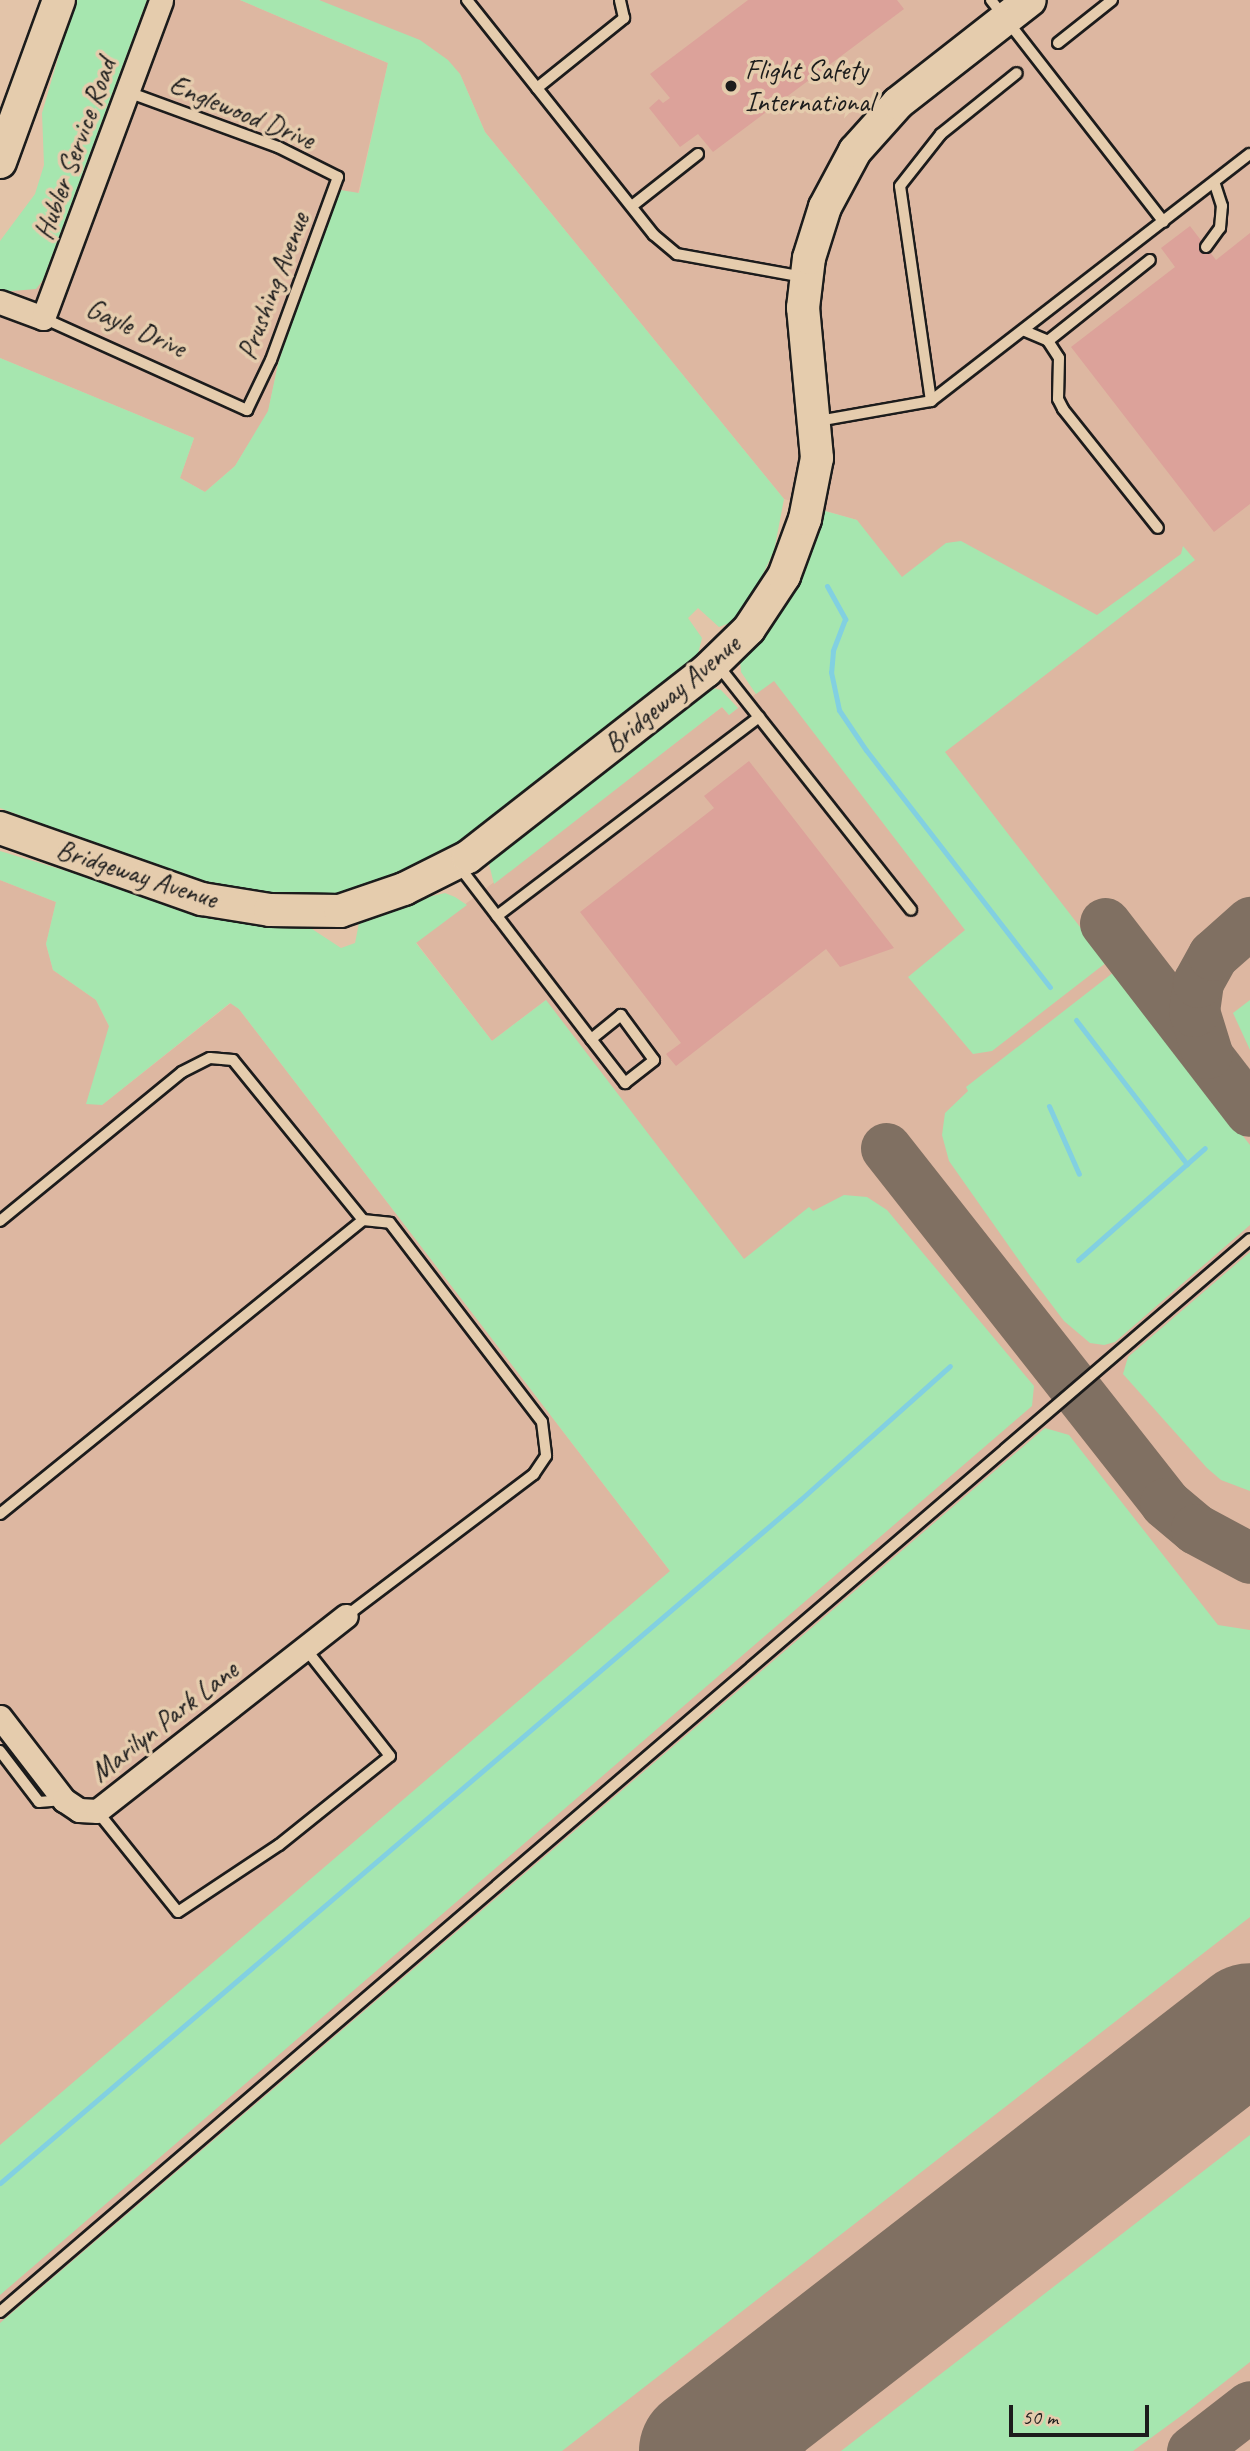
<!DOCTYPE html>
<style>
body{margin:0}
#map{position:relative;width:1250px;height:2451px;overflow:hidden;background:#e3c4a9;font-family:Caveat,sans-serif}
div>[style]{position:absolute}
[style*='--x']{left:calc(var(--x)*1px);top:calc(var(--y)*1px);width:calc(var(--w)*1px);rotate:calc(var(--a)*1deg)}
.built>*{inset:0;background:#ddb7a1}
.green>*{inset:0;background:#a6e6af}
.stream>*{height:5px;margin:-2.5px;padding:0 2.5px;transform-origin:2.5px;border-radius:2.5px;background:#82d0e1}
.taxiway>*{height:51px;margin:-25.5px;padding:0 25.5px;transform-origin:25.5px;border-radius:25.5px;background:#807062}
.runway>*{height:126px;margin:-63px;padding:0 63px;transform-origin:63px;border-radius:63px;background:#807062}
.building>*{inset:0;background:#dca29a}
.roads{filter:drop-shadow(2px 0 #1c1c1c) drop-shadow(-2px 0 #1c1c1c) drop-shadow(0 2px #1c1c1c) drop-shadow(0 -2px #1c1c1c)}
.lane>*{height:10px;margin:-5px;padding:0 5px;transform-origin:5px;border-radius:5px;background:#e5ccad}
.street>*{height:23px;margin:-11.5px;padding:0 11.5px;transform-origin:11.5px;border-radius:11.5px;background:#e5ccad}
.secondary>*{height:32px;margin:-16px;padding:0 16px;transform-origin:16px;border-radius:16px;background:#e5ccad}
.dots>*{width:19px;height:19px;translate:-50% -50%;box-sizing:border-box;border:4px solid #e5ccad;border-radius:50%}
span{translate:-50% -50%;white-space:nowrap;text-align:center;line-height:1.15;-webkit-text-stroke:7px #e5ccad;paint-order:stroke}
.poi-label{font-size:28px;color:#1c1c1c}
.left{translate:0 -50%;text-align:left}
.street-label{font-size:28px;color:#1c1c1c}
.scale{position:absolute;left:1009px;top:2405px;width:140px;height:32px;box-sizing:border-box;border:4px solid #1c1c1c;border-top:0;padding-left:9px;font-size:21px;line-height:24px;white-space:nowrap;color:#1c1c1c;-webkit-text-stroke:5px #e5ccad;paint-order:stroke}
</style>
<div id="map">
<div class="built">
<i style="clip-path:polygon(147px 0,240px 0,388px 63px,358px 194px,334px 189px,278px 364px,268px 412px,235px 466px,205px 492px,180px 478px,194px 438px,0 358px,0 292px,43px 280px)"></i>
<i style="clip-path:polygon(319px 0,1250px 0,1250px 2451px,0 2451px,0 880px,56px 902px,46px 944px,53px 970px,96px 1000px,109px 1026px,102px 1105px,231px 1003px,239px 1009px,670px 1571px,546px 1000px,492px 1041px,416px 942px,722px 707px,729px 715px,773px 680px,857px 520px,784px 499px,485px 132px,460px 74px)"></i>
</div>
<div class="green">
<i style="clip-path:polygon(75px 0,147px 0,43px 280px,36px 289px,0 292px,0 241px,35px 194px,44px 165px,42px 113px)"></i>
<i style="clip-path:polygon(240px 0,319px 0,420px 40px,448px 60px,460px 74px,485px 132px,784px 499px,774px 551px,747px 607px,735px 621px,719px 627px,698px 608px,688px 618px,702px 638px,697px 658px,445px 853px,403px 876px,323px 897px,218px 890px,0 808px,0 358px,194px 438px,180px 478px,205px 492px,235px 466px,268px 411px,278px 364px,334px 189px,359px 193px,388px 63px)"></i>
<i style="clip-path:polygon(825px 511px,857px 520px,902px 577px,946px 543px,961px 541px,1097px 615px,1181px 554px,1183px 546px,1195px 560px,945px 752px,1107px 962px,992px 1051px,973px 1054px,908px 977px,965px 930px,774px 681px,756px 694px,741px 672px,740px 658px,796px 587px)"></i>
<i style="clip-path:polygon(709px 687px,721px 690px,738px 708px,729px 715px,722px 707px,494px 884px,488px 860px)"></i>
<i style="clip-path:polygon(0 851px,196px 910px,309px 927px,341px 948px,355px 943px,359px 923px,415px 900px,445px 893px,455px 897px,467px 905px,416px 943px,492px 1041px,546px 1000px,744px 1259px,809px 1207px,813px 1211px,844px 1195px,867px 1197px,887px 1210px,1034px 1386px,1032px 1406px,0 2295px,0 2145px,670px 1571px,239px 1009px,230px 1003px,102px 1105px,86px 1104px,109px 1026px,96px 1000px,53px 970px,46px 944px,56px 902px,0 880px)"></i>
<i style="clip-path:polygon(1114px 972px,1250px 1145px,1250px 1225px,1115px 1342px,1104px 1345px,1090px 1343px,1064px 1321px,1030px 1276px,949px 1161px,942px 1135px,945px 1113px,968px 1091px,966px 1087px)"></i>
<i style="clip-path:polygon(1250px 1000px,1250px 1050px,1233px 1013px)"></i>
<i style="clip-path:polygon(1250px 1252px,1250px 1491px,1221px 1480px,1207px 1468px,1123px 1374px,1128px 1357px)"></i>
<i style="clip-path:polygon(1045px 1428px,1069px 1435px,1218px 1625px,1250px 1630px,1250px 1917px,562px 2451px,0 2451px,0 2323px)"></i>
<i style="clip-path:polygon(1250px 2135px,1250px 2362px,1185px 2413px,1133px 2451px,841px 2451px)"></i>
</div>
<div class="stream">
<i style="--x:827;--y:586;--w:38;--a:61"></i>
<i style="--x:845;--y:619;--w:34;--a:111"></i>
<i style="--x:833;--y:651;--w:21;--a:95"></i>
<i style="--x:831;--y:672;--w:39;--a:78"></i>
<i style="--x:839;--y:710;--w:48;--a:56"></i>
<i style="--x:866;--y:750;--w:300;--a:52.2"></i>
<i style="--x:1076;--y:1020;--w:182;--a:52.4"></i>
<i style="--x:1049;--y:1106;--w:74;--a:66.2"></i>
<i style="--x:1078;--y:1260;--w:169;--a:-41.4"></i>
<i style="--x:0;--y:2183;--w:1052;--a:-40.49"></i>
<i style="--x:800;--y:1500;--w:201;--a:-41.8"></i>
</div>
<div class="taxiway">
<i style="--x:1105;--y:923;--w:237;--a:52.4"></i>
<i style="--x:1207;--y:1053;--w:44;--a:-107.2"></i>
<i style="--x:1194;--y:1011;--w:29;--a:-82"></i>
<i style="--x:1198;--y:982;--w:31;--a:-61"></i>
<i style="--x:1213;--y:955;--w:50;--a:-41.7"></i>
<i style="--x:886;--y:1148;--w:452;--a:51.8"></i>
<i style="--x:1165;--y:1503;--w:40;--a:40"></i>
<i style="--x:1196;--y:1529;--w:61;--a:28.2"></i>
<i style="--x:778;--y:2451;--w:48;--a:-73.1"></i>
<i style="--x:792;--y:2405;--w:63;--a:-55.3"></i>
<i style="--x:1192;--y:2451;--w:73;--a:-37.8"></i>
</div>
<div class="runway">
<i style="--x:702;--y:2451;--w:693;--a:-37.8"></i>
</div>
<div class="building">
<i style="clip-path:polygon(748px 0,897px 0,904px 9px,713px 152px,698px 134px,680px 147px,649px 108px,659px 99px,663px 103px,670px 98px,650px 74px)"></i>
<i style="clip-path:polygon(1190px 226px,1216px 260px,1250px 233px,1250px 504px,1214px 532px,1071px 347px,1175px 267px,1161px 248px)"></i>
<i style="clip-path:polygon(749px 761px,894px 948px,840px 967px,826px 949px,676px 1066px,666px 1054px,681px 1043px,580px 912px,714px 808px,704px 796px)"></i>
</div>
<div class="roads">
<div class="lane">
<i style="--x:467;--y:0;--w:300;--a:51.5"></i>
<i style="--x:654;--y:235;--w:30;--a:40"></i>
<i style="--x:677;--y:254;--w:128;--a:10.3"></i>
<i style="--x:991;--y:0;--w:281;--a:52.1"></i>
<i style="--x:1058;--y:43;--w:69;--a:-38.5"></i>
<i style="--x:537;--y:88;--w:112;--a:-38.8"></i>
<i style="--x:624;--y:18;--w:18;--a:-103"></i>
<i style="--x:632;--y:206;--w:84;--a:-38.2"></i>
<i style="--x:1206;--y:247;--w:24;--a:-54"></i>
<i style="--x:1220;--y:228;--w:22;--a:-85"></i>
<i style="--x:1222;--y:206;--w:25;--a:-108"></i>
<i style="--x:43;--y:318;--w:224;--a:24.3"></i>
<i style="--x:247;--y:410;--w:55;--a:-64.4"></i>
<i style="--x:271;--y:360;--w:195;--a:-69.9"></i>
<i style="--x:338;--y:177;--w:67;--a:-153.4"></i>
<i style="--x:278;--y:147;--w:160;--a:-159.9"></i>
<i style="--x:1025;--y:331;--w:25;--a:23"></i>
<i style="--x:1048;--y:341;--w:20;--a:57"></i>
<i style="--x:1059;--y:358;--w:41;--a:91.4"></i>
<i style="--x:1058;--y:399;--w:11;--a:63"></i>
<i style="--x:1063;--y:409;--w:152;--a:51.4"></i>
<i style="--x:1048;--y:341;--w:130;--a:-38.5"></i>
<i style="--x:931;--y:401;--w:217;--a:-98.2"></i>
<i style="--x:900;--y:186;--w:66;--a:-51.7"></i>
<i style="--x:941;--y:134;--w:97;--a:-38.8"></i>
<i style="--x:818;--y:421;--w:115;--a:-10"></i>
<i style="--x:931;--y:401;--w:403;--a:-37.8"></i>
<i style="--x:717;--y:664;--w:313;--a:51.7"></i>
<i style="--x:458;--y:865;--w:219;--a:52.6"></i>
<i style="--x:591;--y:1039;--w:56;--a:52.3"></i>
<i style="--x:625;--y:1083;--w:37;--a:-38"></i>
<i style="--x:654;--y:1060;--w:56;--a:-126.3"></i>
<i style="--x:621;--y:1015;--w:38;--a:141"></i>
<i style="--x:497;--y:916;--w:329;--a:-37.2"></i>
<i style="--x:0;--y:1221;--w:235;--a:-39.3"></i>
<i style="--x:182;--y:1072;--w:31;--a:-27"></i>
<i style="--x:210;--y:1058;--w:23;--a:5"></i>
<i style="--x:233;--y:1060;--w:206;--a:50.9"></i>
<i style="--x:0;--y:1514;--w:467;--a:-39"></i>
<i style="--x:363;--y:1220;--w:27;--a:6"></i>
<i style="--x:390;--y:1223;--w:250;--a:52.6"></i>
<i style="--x:542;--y:1422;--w:34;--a:83"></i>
<i style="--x:546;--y:1456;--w:22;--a:124"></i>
<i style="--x:534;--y:1474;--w:236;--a:142.9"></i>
<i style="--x:0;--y:1751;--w:64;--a:52.6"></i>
<i style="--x:39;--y:1802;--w:24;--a:-5"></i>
<i style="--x:97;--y:1811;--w:129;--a:51.3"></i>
<i style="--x:178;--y:1912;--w:121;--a:-33.6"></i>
<i style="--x:279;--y:1845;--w:142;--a:-38.7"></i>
<i style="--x:390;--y:1756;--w:137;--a:-128.2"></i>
<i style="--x:0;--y:2312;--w:1647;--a:-40.64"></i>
</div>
<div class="street">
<i style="--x:0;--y:302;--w:46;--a:20.4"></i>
<i style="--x:43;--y:318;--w:339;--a:-69.6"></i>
<i style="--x:0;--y:1717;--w:105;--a:52.4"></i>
<i style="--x:64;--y:1800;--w:18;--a:34"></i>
<i style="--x:79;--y:1810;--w:18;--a:3"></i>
<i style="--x:97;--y:1811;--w:316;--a:-38.1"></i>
</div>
<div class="secondary">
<i style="--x:0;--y:162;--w:172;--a:-70"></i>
<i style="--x:0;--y:828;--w:214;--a:19.4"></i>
<i style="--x:202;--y:899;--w:69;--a:9.2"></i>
<i style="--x:270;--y:910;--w:70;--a:0.8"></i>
<i style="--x:340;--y:911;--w:68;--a:-19"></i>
<i style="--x:404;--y:889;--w:72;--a:-26.6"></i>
<i style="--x:468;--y:857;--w:302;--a:-38"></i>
<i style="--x:706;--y:671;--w:60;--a:-44.3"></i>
<i style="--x:749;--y:629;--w:64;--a:-56.6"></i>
<i style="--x:784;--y:576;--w:61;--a:-69.8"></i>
<i style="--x:805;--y:519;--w:62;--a:-78.9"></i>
<i style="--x:817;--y:458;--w:151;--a:-95.3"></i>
<i style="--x:803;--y:308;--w:50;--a:-83.2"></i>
<i style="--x:809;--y:258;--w:53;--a:-72.6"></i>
<i style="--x:825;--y:207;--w:64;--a:-61.8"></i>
<i style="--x:855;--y:151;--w:64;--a:-48.1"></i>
<i style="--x:898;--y:103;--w:167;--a:-38"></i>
</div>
</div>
<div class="dots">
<i style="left:731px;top:86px;background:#1c1c1c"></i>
</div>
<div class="poi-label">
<span class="left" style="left:745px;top:86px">Flight Safety<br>International</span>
</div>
<div class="street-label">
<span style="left:242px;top:112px;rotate:22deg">Englewood Drive</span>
<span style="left:75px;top:149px;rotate:-70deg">Hubler Service Road</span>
<span style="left:273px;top:286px;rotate:-69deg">Prushing Avenue</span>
<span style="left:136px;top:328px;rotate:24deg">Gayle Drive</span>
<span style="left:672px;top:694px;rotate:-40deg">Bridgeway Avenue</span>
<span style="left:137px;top:874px;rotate:18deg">Bridgeway Avenue</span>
<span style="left:164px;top:1721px;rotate:-38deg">Marilyn Park Lane</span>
</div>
<div class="scale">50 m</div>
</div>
